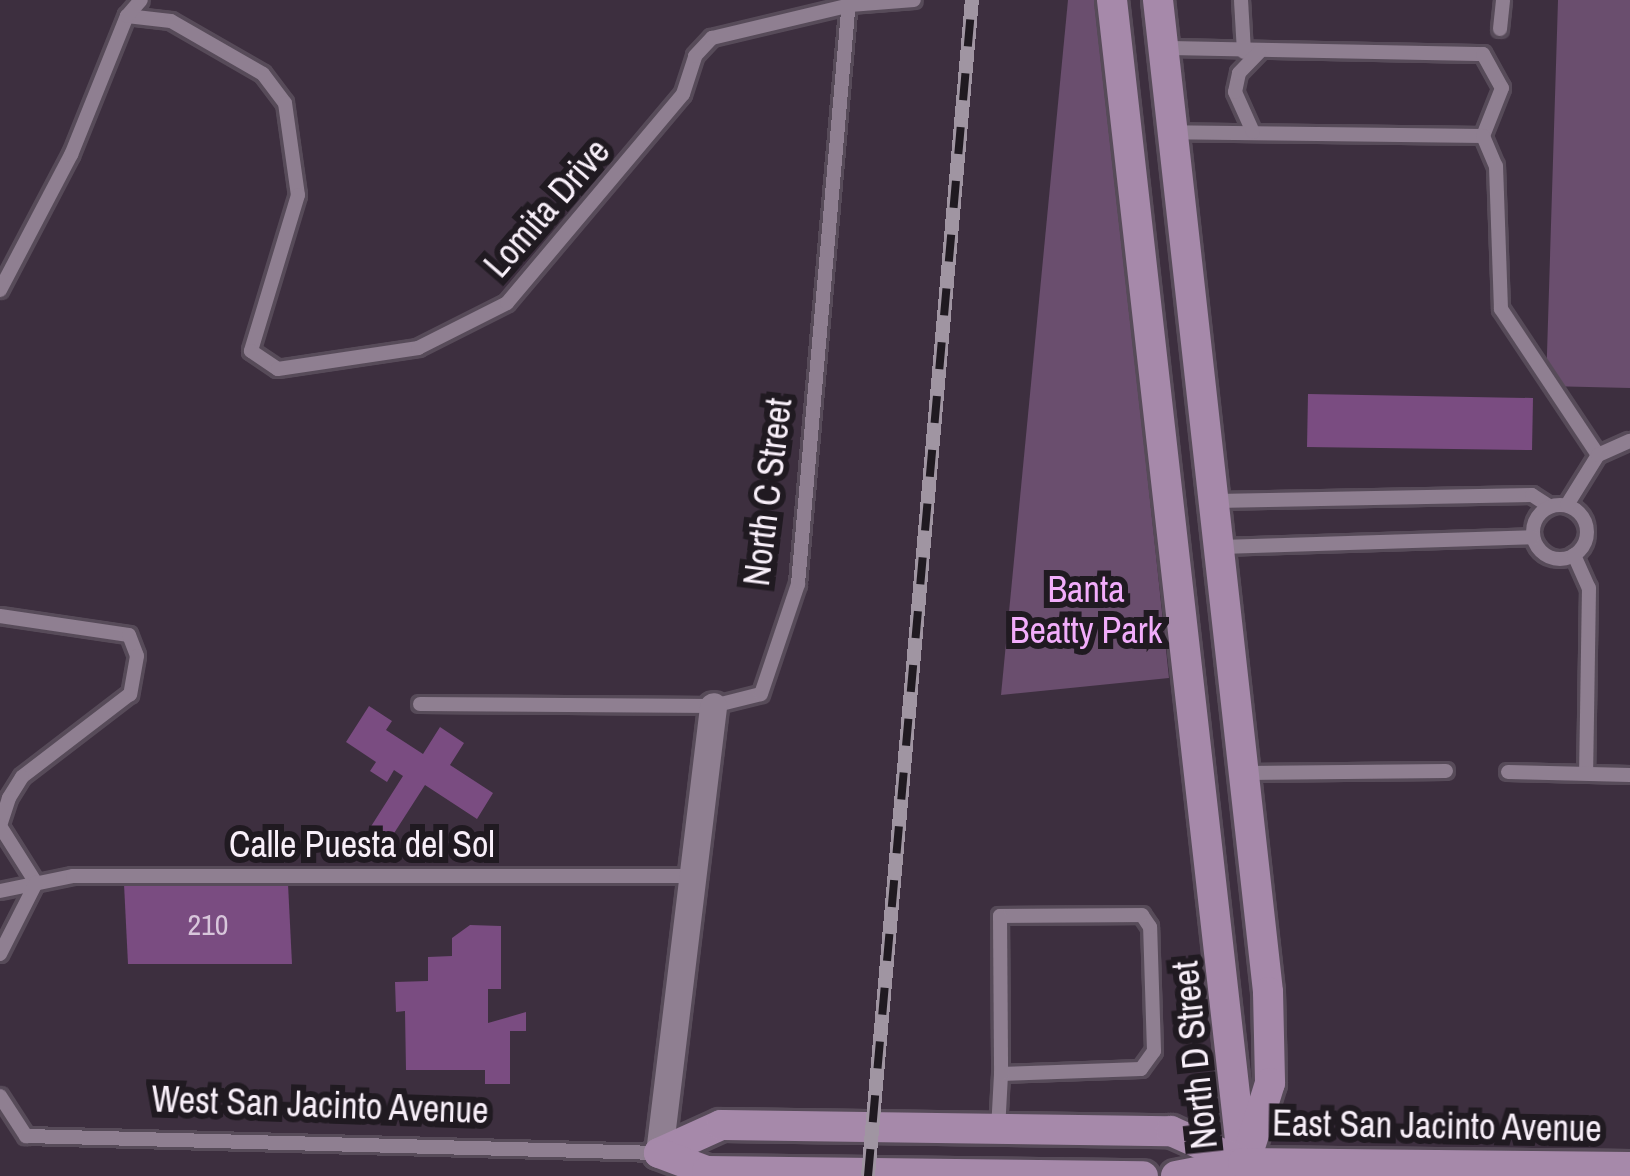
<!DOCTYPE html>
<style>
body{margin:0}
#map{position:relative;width:1630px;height:1176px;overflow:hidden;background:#3d2f3f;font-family:"Archivo Narrow",sans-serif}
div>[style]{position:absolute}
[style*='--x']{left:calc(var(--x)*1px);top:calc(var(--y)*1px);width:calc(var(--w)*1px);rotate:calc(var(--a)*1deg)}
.green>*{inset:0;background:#6a4e6e}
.building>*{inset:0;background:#7a4c81}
.roads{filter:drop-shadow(3px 0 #574b59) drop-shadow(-3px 0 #574b59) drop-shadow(0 3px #574b59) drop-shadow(0 -3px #574b59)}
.lane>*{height:14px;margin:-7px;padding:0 7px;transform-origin:7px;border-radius:7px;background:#8f7f91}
.lane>.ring{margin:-7px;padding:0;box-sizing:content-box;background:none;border:14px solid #8f7f91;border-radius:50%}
.street>*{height:27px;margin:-13.5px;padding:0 13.5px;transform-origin:13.5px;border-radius:13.5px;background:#8f7f91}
.secondary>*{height:30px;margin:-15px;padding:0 15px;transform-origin:15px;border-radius:15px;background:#a689aa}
.rail>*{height:14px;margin-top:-7px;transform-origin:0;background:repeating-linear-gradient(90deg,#201a21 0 27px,#a095a2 0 54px);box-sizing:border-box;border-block:3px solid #a095a2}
span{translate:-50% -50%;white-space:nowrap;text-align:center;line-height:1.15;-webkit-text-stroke:12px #201a21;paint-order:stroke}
.number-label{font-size:30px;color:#d8c6db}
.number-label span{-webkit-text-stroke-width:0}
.street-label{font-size:36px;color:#f8eff9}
.park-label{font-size:36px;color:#f2adfb}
</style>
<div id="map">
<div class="green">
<i style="clip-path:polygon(1068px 0,1097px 0,1169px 678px,1001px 695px)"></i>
<i style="clip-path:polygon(1558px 0,1630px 0,1630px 388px,1546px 386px)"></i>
</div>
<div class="building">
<i style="clip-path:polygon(1308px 394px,1533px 398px,1532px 450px,1307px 447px)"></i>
<i style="clip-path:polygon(369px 706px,392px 721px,386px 730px,423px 754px,440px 727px,464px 743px,450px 765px,493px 793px,477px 819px,425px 785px,389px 841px,370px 828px,403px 776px,394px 770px,387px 782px,370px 771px,376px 762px,346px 742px)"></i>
<i style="clip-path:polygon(124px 884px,288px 884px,292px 964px,128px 964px)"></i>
<i style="clip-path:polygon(470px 925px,501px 926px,501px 989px,488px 989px,488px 1023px,526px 1012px,526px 1031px,510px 1031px,510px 1084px,485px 1084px,485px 1070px,406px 1070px,405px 1011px,396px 1012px,395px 982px,428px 981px,428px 957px,452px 956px,452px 938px)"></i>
</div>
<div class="roads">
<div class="lane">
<i style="--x:1241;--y:0;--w:52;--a:86.7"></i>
<i style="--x:127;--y:16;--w:44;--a:6.5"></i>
<i style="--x:171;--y:21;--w:106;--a:29.9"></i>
<i style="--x:263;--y:74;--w:36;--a:53"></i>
<i style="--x:285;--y:103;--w:93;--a:82"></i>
<i style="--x:298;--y:195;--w:163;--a:106.8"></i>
<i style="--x:251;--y:351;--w:32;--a:34"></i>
<i style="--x:278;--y:369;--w:142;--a:-8.5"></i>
<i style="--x:418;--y:348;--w:100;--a:-26.8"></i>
<i style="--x:507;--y:303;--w:273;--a:-49.9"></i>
<i style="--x:683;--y:94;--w:40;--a:-72"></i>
<i style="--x:695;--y:56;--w:25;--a:-47"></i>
<i style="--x:712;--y:38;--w:142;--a:-13.4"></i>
<i style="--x:850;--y:5;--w:64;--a:-4.5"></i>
<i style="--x:1500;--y:29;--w:29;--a:-84"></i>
<i style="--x:1164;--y:48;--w:319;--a:1.1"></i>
<i style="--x:1483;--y:54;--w:39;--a:61"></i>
<i style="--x:1502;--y:88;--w:52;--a:111.6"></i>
<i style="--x:1483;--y:136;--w:311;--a:-179.3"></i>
<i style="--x:1253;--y:132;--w:44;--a:-114.2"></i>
<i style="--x:1235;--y:92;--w:19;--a:-78"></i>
<i style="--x:1239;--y:73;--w:29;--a:-46"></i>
<i style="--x:1483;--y:136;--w:33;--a:67"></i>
<i style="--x:1496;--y:166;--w:143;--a:88"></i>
<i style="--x:1501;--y:309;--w:175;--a:56.4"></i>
<i style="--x:0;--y:290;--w:153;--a:-62.3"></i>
<i style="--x:71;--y:155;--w:150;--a:-68.1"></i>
<i style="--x:127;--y:16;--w:21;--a:-49"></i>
<i style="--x:1216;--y:501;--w:316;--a:-1.1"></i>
<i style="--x:1532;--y:495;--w:20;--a:33"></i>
<i class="ring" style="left:1533px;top:505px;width:40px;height:40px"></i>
<i style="--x:1567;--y:505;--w:59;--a:-58.2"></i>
<i style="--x:1598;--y:455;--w:35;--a:-24"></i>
<i style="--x:1220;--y:547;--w:313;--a:-1.8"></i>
<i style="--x:1574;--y:555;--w:36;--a:66"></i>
<i style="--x:1589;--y:588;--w:185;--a:90.9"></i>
<i style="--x:0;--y:616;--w:130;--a:8.4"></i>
<i style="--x:129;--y:635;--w:22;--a:69"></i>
<i style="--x:137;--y:656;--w:39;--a:100"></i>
<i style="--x:130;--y:694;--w:136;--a:142.5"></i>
<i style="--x:22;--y:777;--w:25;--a:122"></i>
<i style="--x:9;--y:798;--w:29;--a:108"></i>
<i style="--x:0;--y:826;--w:67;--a:57.7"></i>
<i style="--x:420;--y:704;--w:293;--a:0.4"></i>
<i style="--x:713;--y:706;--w:49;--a:-14"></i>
<i style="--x:761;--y:694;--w:116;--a:-71.4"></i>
<i style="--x:798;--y:584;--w:586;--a:-85.01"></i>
<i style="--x:1508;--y:772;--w:122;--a:1.4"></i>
<i style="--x:1245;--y:773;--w:201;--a:-0.6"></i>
<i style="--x:0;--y:891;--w:75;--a:-11.6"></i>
<i style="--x:73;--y:876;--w:617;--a:0"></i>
<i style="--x:0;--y:954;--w:80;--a:-63.1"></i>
<i style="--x:0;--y:1096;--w:48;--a:57"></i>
<i style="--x:26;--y:1136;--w:633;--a:1.54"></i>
<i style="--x:998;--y:1130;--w:56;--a:-86.9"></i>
<i style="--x:1001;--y:1074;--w:140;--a:-2"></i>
<i style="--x:1141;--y:1069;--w:22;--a:-54"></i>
<i style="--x:1154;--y:1051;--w:124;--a:-91.8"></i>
<i style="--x:1150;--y:927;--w:14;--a:-124"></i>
<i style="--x:1142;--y:915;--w:142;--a:179.6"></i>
<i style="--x:1000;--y:916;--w:158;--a:89.6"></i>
</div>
<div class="street">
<i style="--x:659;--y:1153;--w:450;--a:-83.1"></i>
</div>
<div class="secondary">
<i style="--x:1112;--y:0;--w:1164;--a:83.59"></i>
<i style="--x:1158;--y:0;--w:998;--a:83.67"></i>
<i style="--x:1268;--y:992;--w:91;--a:88.7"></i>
<i style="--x:1270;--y:1083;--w:97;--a:107.3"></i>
<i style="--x:659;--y:1153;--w:68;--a:-24.3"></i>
<i style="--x:721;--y:1125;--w:450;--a:0.8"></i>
<i style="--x:1171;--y:1131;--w:79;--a:24"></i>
<i style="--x:659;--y:1153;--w:51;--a:20.6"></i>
<i style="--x:707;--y:1171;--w:436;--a:0.7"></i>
<i style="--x:1176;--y:1176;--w:68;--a:-11"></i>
<i style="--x:1243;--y:1163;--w:387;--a:0.6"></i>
</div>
</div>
<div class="rail">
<i style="--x:868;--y:1176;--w:1181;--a:-84.95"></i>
</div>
<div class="number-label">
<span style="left:208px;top:924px">210</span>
</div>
<div class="street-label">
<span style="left:547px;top:208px;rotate:-49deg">Lomita Drive</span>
<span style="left:768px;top:492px;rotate:-83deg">North C Street</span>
<span style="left:362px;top:845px">Calle Puesta del Sol</span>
<span style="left:1195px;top:1055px;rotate:-96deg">North D Street</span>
<span style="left:320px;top:1105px;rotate:2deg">West San Jacinto Avenue</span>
<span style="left:1437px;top:1126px;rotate:1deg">East San Jacinto Avenue</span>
</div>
<div class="park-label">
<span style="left:1086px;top:610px">Banta<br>Beatty Park</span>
</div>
</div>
